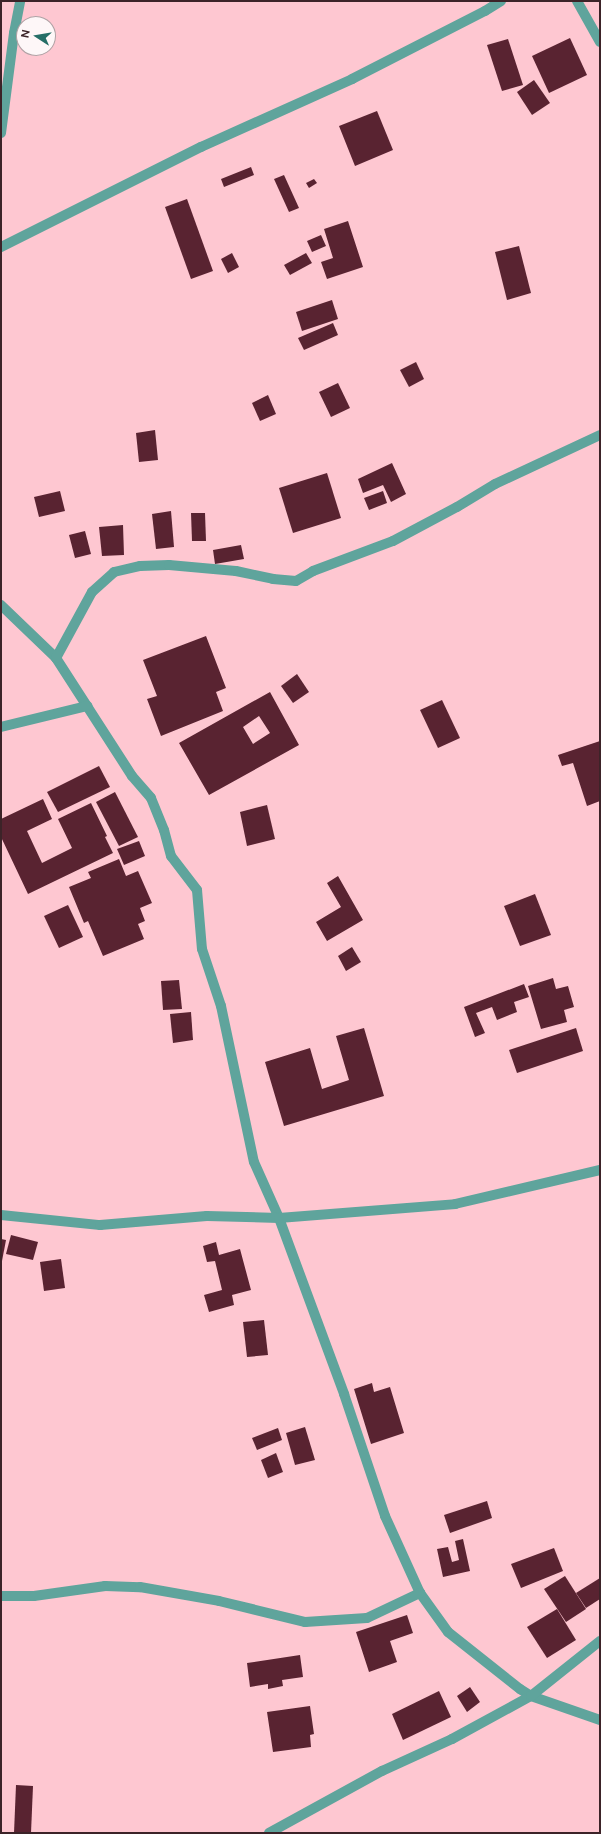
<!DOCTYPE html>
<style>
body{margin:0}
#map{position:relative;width:601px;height:1834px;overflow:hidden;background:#fec7d1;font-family:"DM Sans",sans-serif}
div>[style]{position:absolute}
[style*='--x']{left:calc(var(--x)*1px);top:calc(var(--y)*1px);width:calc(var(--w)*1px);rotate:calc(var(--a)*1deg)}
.building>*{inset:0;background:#592331}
.street>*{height:10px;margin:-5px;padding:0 5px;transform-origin:5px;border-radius:5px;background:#5fa49c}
span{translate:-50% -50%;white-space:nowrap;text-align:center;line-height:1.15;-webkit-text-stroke:4px #fef7f8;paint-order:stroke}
.frame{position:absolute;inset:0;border:2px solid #3c2328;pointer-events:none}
.north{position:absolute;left:16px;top:16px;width:40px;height:40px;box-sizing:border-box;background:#fef7f8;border:1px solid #b0a2a5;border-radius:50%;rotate:282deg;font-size:11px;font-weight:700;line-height:16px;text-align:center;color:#3c2328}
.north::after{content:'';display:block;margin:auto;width:14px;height:18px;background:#266e67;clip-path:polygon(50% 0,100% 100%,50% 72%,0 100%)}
</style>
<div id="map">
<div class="building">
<i style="clip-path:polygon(570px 38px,587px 75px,549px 93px,532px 56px)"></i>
<i style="clip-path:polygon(508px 39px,523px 85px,502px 91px,487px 45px)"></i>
<i style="clip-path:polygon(534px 80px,550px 103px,532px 115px,517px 92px)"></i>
<i style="clip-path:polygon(377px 111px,393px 150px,355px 166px,339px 126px)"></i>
<i style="clip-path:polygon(251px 167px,254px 175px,224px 187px,221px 179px)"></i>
<i style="clip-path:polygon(284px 175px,299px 208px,289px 212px,274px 179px)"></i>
<i style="clip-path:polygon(314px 179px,317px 183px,309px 188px,306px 183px)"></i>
<i style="clip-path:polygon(187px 199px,213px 271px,191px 279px,165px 207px)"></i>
<i style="clip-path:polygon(348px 221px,363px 267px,327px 279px,321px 262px,333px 258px,324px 229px)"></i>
<i style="clip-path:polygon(321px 235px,326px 246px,312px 252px,307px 241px)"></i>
<i style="clip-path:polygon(519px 246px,531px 293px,507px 300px,495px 252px)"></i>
<i style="clip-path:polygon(232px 253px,239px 267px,228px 273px,221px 259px)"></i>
<i style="clip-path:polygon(306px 253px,312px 263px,290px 275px,284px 265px)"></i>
<i style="clip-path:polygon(332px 300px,338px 319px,302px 331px,296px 312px)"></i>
<i style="clip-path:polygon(333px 323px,338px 335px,304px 350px,298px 338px)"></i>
<i style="clip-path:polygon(416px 362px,424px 379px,409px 387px,400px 370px)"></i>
<i style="clip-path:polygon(338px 383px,350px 408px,331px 417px,319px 392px)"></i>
<i style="clip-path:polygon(268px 395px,276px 414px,260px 421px,252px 403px)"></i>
<i style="clip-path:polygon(155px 430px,158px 460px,139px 462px,136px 433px)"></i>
<i style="clip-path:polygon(392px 463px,406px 494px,391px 502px,383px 485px,363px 493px,358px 479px)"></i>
<i style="clip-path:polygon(327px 473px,341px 518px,293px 533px,279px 488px)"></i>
<i style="clip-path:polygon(60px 491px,65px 511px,39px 517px,34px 497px)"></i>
<i style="clip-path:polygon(383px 491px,387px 503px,369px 510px,364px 498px)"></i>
<i style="clip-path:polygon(171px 511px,174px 547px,156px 549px,152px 514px)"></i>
<i style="clip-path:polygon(191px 513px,205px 513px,206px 541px,192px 541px)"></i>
<i style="clip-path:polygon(123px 525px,124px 555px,102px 556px,99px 527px)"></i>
<i style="clip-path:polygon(85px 531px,91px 554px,75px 558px,69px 535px)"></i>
<i style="clip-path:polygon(241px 545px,244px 559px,215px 564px,213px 550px)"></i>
<i style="clip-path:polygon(206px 636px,226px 688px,216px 692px,223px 711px,161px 736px,147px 699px,157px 696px,143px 660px)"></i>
<i style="clip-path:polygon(297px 674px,309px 692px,293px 703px,281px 686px)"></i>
<i style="clip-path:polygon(evenodd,270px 692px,299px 745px,209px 795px,179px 743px,270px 692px,259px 716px,270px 733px,253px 744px,243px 727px,259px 716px)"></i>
<i style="clip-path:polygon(442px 700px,460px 738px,438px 748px,420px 710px)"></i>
<i style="clip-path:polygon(600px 741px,600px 801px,587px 806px,573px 763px,562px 766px,558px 755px)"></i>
<i style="clip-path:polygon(99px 766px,110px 787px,58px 812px,47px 792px)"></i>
<i style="clip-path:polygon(115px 792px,138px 837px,119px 846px,96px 802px)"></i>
<i style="clip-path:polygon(43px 799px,52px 819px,27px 831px,42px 863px,72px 848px,58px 819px,91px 803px,107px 836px,105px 837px,113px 853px,28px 894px,1px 837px,1px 819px)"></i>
<i style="clip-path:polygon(267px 805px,275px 839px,247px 846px,240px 812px)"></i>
<i style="clip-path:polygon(139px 841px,145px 856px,124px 865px,117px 849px)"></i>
<i style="clip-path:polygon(119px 859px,126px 876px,138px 871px,152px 903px,140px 908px,145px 921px,138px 924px,144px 939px,103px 956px,88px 921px,84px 923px,69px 887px,91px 878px,88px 872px)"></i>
<i style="clip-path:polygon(338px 876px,363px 920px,327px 941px,316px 922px,341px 907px,327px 883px)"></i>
<i style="clip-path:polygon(535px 894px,551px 935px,520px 946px,504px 906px)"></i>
<i style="clip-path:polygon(68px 905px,83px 937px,59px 948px,44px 916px)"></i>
<i style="clip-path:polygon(352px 947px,361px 962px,346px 971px,338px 956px)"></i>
<i style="clip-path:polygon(553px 978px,556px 989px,568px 986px,574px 1007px,564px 1010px,567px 1022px,541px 1029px,528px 986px)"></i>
<i style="clip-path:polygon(179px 980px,182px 1009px,163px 1010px,161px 981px)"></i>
<i style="clip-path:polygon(524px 984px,529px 997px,514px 1002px,517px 1012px,497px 1020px,492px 1007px,476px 1013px,485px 1033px,475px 1037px,464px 1007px)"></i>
<i style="clip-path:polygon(191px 1012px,193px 1040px,173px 1043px,170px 1014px)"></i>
<i style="clip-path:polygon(364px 1028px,384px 1096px,284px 1126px,265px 1062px,310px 1048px,322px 1089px,349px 1080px,336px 1036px)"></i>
<i style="clip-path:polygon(576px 1028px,583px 1051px,517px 1073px,509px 1050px)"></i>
<i style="clip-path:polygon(11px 1235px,38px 1242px,33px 1260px,6px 1254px)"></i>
<i style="clip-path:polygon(1px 1239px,6px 1240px,2px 1261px,1px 1261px)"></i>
<i style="clip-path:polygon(216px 1242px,219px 1255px,240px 1249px,251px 1290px,232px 1295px,234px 1305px,209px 1312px,204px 1295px,222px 1290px,215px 1261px,207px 1262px,203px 1246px)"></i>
<i style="clip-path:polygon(61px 1259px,65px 1288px,44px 1291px,40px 1262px)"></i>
<i style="clip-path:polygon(264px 1320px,268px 1355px,247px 1357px,243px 1322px)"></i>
<i style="clip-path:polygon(372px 1383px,374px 1392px,390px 1387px,404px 1433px,371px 1444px,354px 1389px)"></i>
<i style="clip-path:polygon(305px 1427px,315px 1460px,295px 1465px,286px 1433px)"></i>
<i style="clip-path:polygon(278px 1428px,282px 1440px,257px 1450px,252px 1438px)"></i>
<i style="clip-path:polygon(276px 1453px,283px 1472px,268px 1478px,261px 1460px)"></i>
<i style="clip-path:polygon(487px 1501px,492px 1518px,450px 1533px,444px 1515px)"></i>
<i style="clip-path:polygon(463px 1539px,470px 1571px,443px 1577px,437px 1549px,448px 1547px,452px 1562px,459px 1560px,455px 1541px)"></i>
<i style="clip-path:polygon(554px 1548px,563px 1571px,521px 1588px,511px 1564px)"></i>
<i style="clip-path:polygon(565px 1576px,586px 1609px,566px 1622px,544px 1589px)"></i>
<i style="clip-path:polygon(600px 1578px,600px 1599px,586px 1608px,576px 1593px)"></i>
<i style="clip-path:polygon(557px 1609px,576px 1640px,547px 1658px,527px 1627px)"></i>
<i style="clip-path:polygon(407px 1615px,413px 1633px,390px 1641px,397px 1662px,369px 1672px,356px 1632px)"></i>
<i style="clip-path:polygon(300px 1655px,303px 1677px,282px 1680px,283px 1686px,268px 1689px,268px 1684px,250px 1687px,247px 1663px)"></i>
<i style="clip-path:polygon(470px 1687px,480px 1702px,467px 1712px,457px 1696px)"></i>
<i style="clip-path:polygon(439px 1691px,451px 1717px,403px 1740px,392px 1714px)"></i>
<i style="clip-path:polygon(310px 1706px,314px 1734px,310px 1735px,311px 1747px,273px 1752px,267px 1712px)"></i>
<i style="clip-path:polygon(16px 1785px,33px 1786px,31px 1833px,14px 1833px)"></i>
</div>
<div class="street">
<i style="--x:577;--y:1;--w:47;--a:60.7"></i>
<i style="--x:1;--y:133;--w:101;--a:-82.6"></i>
<i style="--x:14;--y:33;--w:33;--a:-79"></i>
<i style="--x:1;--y:247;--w:224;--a:-26.6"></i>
<i style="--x:201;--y:147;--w:166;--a:-24.2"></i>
<i style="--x:352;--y:79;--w:149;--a:-27.1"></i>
<i style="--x:485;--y:11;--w:19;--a:-32"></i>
<i style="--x:1;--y:605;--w:76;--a:43.9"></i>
<i style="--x:56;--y:658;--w:140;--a:57.2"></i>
<i style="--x:132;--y:776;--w:29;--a:49"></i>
<i style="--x:151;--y:798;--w:35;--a:68"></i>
<i style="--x:164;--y:830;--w:27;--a:75"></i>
<i style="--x:171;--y:856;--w:43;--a:52.6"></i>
<i style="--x:197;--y:890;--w:59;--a:85.2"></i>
<i style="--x:202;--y:949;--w:60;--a:71.6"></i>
<i style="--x:221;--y:1006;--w:159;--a:78.1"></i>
<i style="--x:254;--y:1162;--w:61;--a:65.9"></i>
<i style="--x:279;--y:1218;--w:188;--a:69.7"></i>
<i style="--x:344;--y:1394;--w:129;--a:71.4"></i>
<i style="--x:385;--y:1516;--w:85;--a:65.6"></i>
<i style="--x:420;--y:1593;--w:48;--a:54.3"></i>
<i style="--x:448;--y:1632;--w:92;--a:38.4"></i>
<i style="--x:520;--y:1689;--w:13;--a:32"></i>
<i style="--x:531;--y:1696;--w:73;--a:19.2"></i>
<i style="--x:56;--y:658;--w:75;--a:-61.4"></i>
<i style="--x:92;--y:592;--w:30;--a:-42"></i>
<i style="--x:114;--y:572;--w:27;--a:-13"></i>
<i style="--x:140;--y:566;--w:29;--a:-2"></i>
<i style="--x:169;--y:565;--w:67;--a:5.1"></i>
<i style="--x:236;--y:571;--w:38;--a:12"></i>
<i style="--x:273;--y:579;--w:23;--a:5"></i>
<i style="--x:296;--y:581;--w:20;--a:-30"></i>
<i style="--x:313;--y:571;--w:85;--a:-20.6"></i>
<i style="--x:393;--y:541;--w:72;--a:-28"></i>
<i style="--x:457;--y:507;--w:44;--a:-31.2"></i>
<i style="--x:495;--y:484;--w:116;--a:-25"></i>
<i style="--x:1;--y:727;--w:89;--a:-13.7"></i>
<i style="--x:1;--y:1215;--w:100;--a:5.8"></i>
<i style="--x:100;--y:1225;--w:107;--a:-4.8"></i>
<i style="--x:207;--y:1216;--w:72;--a:1.6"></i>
<i style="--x:279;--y:1218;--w:177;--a:-4.5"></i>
<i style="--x:455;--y:1204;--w:149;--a:-13.2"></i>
<i style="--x:1;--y:1596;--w:33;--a:0"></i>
<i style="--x:34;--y:1596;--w:72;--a:-8"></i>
<i style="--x:105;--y:1586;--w:35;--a:2"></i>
<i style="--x:140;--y:1587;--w:80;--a:10"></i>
<i style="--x:219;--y:1601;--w:89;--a:13.7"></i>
<i style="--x:305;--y:1622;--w:62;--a:-3.7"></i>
<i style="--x:367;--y:1618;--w:59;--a:-25.3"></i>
<i style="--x:269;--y:1833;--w:129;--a:-28.8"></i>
<i style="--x:382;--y:1771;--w:77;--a:-24.6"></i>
<i style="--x:452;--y:1739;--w:90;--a:-28.6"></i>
<i style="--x:531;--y:1696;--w:88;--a:-38.6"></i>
</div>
<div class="frame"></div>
<div class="north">N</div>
</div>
